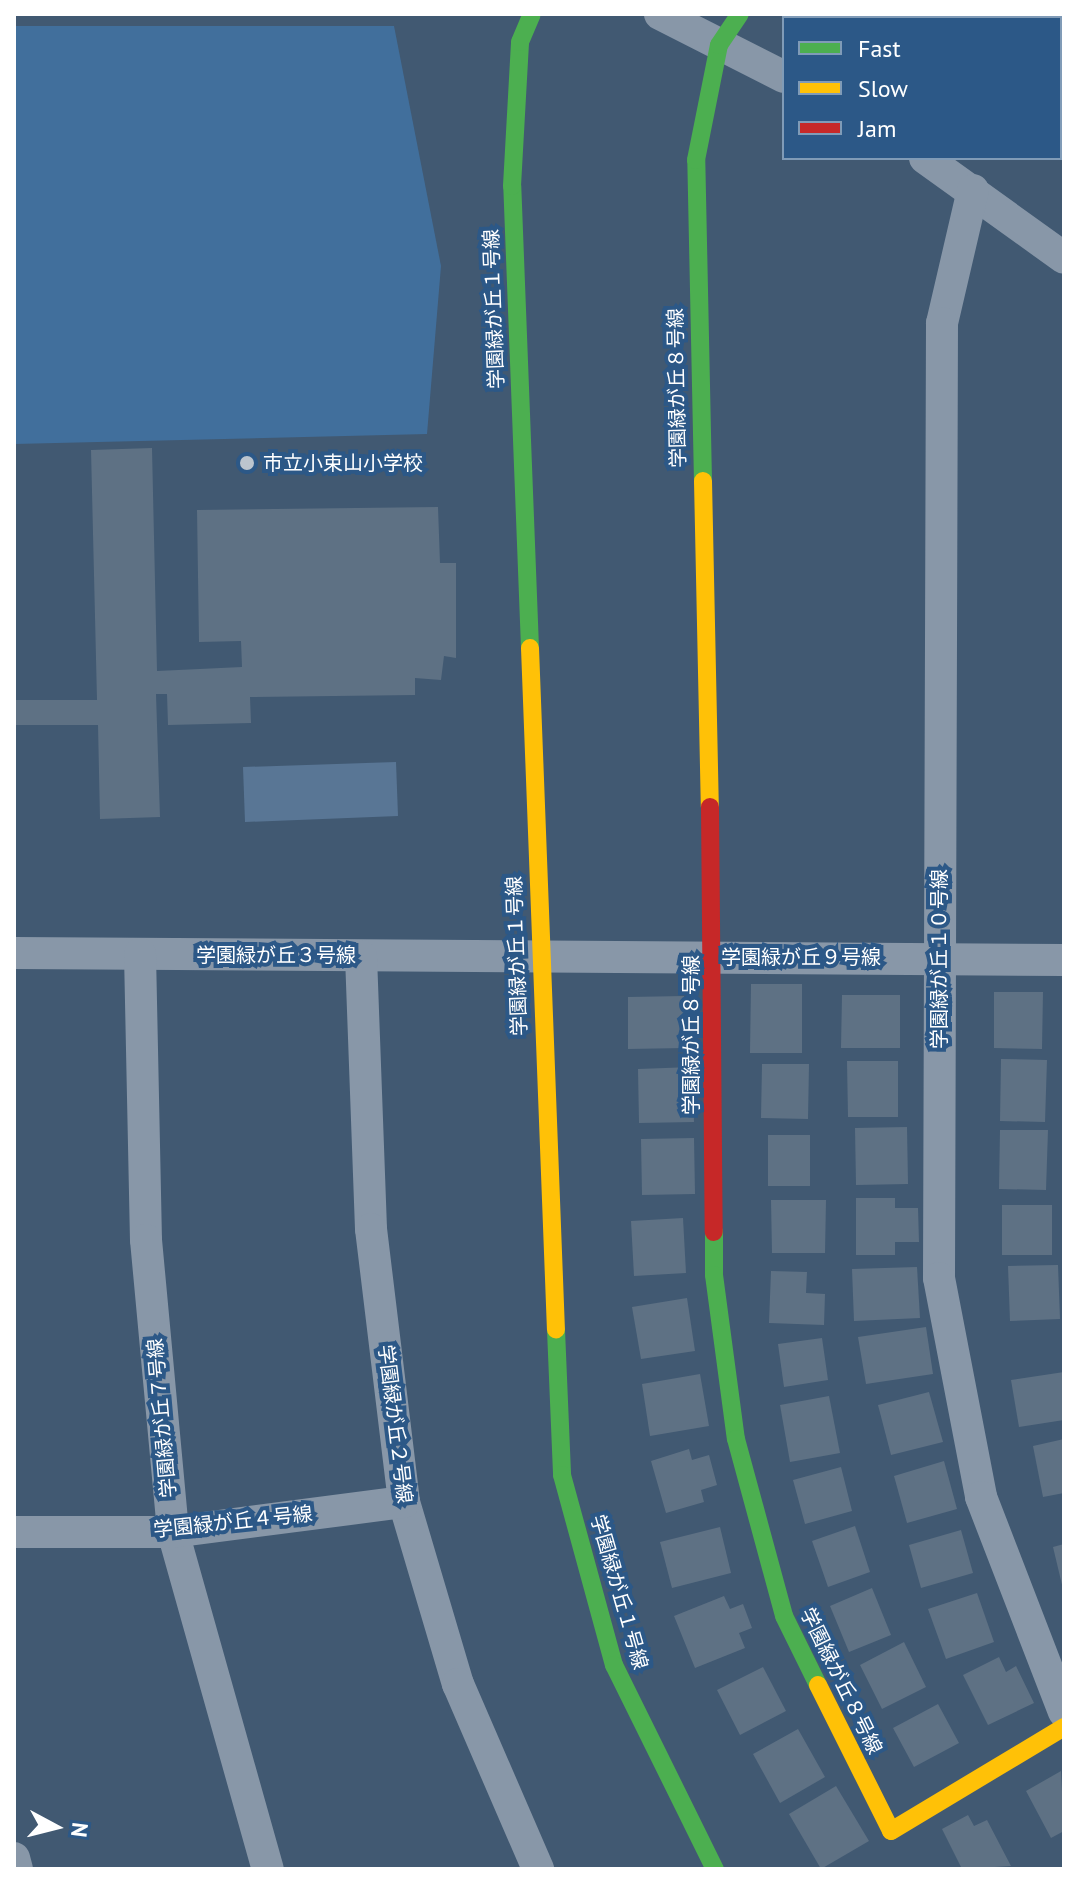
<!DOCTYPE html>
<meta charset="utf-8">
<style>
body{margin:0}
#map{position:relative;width:1078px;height:1883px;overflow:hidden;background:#415972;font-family:"PT Sans","Noto Sans JP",sans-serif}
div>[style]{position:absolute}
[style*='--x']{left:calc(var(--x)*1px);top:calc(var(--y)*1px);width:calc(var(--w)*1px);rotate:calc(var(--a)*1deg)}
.green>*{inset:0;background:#416f9c}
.water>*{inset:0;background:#597695}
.building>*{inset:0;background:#5e7184}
.street>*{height:32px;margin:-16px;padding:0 16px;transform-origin:16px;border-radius:16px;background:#8897a8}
.fast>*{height:18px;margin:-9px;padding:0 9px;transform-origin:9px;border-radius:9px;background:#4caf50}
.slow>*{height:18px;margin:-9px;padding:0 9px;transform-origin:9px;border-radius:9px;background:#ffc107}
.jam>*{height:18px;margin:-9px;padding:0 9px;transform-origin:9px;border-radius:9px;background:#c62828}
.dots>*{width:22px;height:22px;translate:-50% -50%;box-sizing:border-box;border:4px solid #2c5887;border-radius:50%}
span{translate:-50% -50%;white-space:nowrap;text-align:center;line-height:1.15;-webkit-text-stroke:8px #2c5887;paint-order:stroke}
.street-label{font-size:20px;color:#fff}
.poi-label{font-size:20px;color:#fff}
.left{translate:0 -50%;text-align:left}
.frame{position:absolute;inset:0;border:16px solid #fff;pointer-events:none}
.legend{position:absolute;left:782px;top:16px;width:280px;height:144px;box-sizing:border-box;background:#2c5887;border:2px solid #809bb7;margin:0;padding:10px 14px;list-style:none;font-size:24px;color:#fff}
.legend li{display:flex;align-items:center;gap:16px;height:40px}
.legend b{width:40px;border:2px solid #809bb7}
.north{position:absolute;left:16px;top:1787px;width:80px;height:80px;-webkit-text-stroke:6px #2c5887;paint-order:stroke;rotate:97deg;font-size:22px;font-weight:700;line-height:32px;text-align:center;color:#fff}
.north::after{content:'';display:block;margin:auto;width:28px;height:36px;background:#fff;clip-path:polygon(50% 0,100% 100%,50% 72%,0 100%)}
</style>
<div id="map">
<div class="green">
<i style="clip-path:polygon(14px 26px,394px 26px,441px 266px,427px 434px,14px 444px)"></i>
</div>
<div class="water">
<i style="clip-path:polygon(396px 762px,398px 816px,245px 822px,243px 767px)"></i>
</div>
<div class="building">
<i style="clip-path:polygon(152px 448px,157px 671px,242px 667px,241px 641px,199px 642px,197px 510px,438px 507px,440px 563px,456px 563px,456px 658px,444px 656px,441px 680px,415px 678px,415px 695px,250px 697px,251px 723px,168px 725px,167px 694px,156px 694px,160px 817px,100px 819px,98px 725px,14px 725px,14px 700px,97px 700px,91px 450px)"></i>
<i style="clip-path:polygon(751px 984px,802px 984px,802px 1053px,750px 1053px)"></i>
<i style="clip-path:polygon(994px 992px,1043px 992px,1042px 1049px,994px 1048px)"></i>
<i style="clip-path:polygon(842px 995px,900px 995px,900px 1048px,841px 1048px)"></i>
<i style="clip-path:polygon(684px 996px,685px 1048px,628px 1049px,628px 997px)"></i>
<i style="clip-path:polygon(1001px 1059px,1047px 1060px,1045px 1122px,1000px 1121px)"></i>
<i style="clip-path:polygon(847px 1061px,898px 1061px,898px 1117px,848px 1117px)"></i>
<i style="clip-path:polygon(762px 1064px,809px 1064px,808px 1119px,761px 1118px)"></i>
<i style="clip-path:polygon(692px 1067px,694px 1122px,639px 1123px,638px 1069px)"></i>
<i style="clip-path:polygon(907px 1127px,908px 1184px,856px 1185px,855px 1128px)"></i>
<i style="clip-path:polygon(1000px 1130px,1048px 1130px,1046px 1190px,999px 1189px)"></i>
<i style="clip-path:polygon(768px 1135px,810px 1135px,810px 1186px,768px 1186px)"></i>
<i style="clip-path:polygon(694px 1138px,695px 1194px,642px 1195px,641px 1139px)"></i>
<i style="clip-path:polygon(856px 1198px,895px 1198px,895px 1208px,918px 1208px,919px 1242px,895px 1242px,895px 1255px,856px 1255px)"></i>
<i style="clip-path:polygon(771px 1200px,826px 1200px,825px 1253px,772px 1253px)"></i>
<i style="clip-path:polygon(1002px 1205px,1052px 1205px,1052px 1255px,1002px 1255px)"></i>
<i style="clip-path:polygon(683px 1218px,686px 1273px,634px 1276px,631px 1221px)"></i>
<i style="clip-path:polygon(1058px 1265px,1060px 1319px,1010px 1321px,1008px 1266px)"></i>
<i style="clip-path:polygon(917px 1267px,920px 1318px,854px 1321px,852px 1269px)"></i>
<i style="clip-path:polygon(771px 1271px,807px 1272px,806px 1293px,825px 1294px,824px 1325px,769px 1323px)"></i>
<i style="clip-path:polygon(687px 1298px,695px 1351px,641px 1359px,632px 1307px)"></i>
<i style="clip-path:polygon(926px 1327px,933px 1374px,866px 1384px,858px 1337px)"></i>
<i style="clip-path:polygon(822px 1338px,828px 1380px,784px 1387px,778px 1344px)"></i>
<i style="clip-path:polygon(1064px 1372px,1064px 1420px,1019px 1427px,1011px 1380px)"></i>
<i style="clip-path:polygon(700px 1374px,709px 1426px,650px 1436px,642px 1384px)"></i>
<i style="clip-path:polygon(929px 1392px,943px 1442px,891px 1455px,878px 1405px)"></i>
<i style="clip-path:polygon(829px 1396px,840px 1453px,790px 1462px,780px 1405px)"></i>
<i style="clip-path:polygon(1064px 1439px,1064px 1493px,1043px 1497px,1033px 1446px)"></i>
<i style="clip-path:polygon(689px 1449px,692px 1460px,709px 1455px,717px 1485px,701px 1490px,704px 1502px,666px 1513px,651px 1461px)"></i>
<i style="clip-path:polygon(944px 1461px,957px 1509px,907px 1523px,894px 1476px)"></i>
<i style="clip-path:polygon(841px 1467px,852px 1511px,805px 1524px,793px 1480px)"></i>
<i style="clip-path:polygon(855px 1526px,870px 1572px,828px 1587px,812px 1541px)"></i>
<i style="clip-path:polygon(720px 1527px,731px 1573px,672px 1588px,660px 1542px)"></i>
<i style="clip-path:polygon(961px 1530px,973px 1573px,921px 1588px,909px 1545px)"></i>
<i style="clip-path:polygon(1064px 1544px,1064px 1589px,1063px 1589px,1053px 1547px)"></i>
<i style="clip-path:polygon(872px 1588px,891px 1635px,849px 1652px,830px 1606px)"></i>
<i style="clip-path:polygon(977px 1593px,994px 1642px,946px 1659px,928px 1609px)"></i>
<i style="clip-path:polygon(724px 1596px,730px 1609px,743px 1604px,752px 1628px,739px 1633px,745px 1648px,695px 1668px,674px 1616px)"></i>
<i style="clip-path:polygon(904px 1642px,926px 1687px,882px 1709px,860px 1665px)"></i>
<i style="clip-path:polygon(999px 1657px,1006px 1672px,1016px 1666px,1034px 1703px,988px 1725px,963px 1675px)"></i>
<i style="clip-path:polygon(763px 1667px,786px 1711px,740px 1735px,717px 1690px)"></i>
<i style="clip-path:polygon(938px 1704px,959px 1743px,914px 1767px,893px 1728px)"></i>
<i style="clip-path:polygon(798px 1729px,825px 1777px,780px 1803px,753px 1754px)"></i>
<i style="clip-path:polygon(1061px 1771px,1064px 1831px,1051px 1838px,1026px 1791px)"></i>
<i style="clip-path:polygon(836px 1786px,869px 1841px,821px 1869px,789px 1814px)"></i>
<i style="clip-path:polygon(968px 1815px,974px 1826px,987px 1820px,1011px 1866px,962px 1869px,942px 1829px)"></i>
</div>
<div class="street">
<i style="--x:660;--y:14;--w:139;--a:26.9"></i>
<i style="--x:925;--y:158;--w:171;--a:35.7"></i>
<i style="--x:973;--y:190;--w:137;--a:103.1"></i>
<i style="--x:942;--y:323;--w:955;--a:90.18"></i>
<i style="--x:939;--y:1278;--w:223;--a:79.1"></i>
<i style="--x:981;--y:1497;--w:230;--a:68.9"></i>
<i style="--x:14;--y:953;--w:1050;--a:0.38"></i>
<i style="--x:140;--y:954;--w:286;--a:88.8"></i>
<i style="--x:146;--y:1240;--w:293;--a:84.7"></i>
<i style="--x:173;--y:1532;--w:350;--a:74.3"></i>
<i style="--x:361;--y:956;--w:273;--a:87.9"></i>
<i style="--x:371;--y:1229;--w:275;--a:83.1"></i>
<i style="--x:404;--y:1502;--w:190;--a:73.5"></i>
<i style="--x:458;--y:1684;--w:202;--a:66.6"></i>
<i style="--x:14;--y:1532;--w:159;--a:0"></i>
<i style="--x:173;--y:1532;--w:233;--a:-7.4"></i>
<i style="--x:14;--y:1858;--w:11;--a:75"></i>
</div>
<div class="fast">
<i style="--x:703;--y:481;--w:321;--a:-91.2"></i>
<i style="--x:696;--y:160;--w:117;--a:-78.7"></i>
<i style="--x:719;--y:45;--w:37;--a:-56"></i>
<i style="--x:530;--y:648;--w:462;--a:-92.2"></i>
<i style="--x:512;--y:186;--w:144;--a:-86.8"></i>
<i style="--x:520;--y:42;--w:30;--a:-67"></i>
<i style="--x:714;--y:1232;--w:43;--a:90"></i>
<i style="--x:714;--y:1275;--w:165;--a:82.4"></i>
<i style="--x:736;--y:1439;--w:183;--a:74.8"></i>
<i style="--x:784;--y:1616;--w:77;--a:63.8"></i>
<i style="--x:556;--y:1330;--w:145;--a:87.6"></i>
<i style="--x:562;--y:1475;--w:197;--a:74.7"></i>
<i style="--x:614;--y:1665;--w:228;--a:63.7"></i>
</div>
<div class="slow">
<i style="--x:703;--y:481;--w:326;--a:88.8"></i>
<i style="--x:530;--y:648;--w:682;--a:87.82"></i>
<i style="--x:818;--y:1685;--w:163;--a:63.4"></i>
<i style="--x:891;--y:1831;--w:202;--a:-31"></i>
</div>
<div class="jam">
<i style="--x:710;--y:807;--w:425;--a:89.5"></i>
</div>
<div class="dots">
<i style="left:247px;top:463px;background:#bcc5ce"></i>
</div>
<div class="street-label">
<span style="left:494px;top:309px;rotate:-92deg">学園緑が丘１号線</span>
<span style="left:677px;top:388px;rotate:-91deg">学園緑が丘８号線</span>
<span style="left:276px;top:955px">学園緑が丘３号線</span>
<span style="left:517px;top:956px;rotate:-92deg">学園緑が丘１号線</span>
<span style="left:801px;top:957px">学園緑が丘９号線</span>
<span style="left:939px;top:959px;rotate:-90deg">学園緑が丘１０号線</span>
<span style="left:691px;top:1035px;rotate:-90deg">学園緑が丘８号線</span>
<span style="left:162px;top:1418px;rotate:-95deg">学園緑が丘７号線</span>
<span style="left:395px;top:1424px;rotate:83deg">学園緑が丘２号線</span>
<span style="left:233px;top:1522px;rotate:-6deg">学園緑が丘４号線</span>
<span style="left:619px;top:1592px;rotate:74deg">学園緑が丘１号線</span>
<span style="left:841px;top:1681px;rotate:64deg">学園緑が丘８号線</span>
</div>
<div class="poi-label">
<span class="left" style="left:263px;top:463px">市立小束山小学校</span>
</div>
<div class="frame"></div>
<ul class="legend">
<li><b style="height:10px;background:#4caf50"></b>Fast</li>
<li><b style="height:10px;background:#ffc107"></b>Slow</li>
<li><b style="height:10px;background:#c62828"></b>Jam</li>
</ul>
<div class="north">N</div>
</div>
